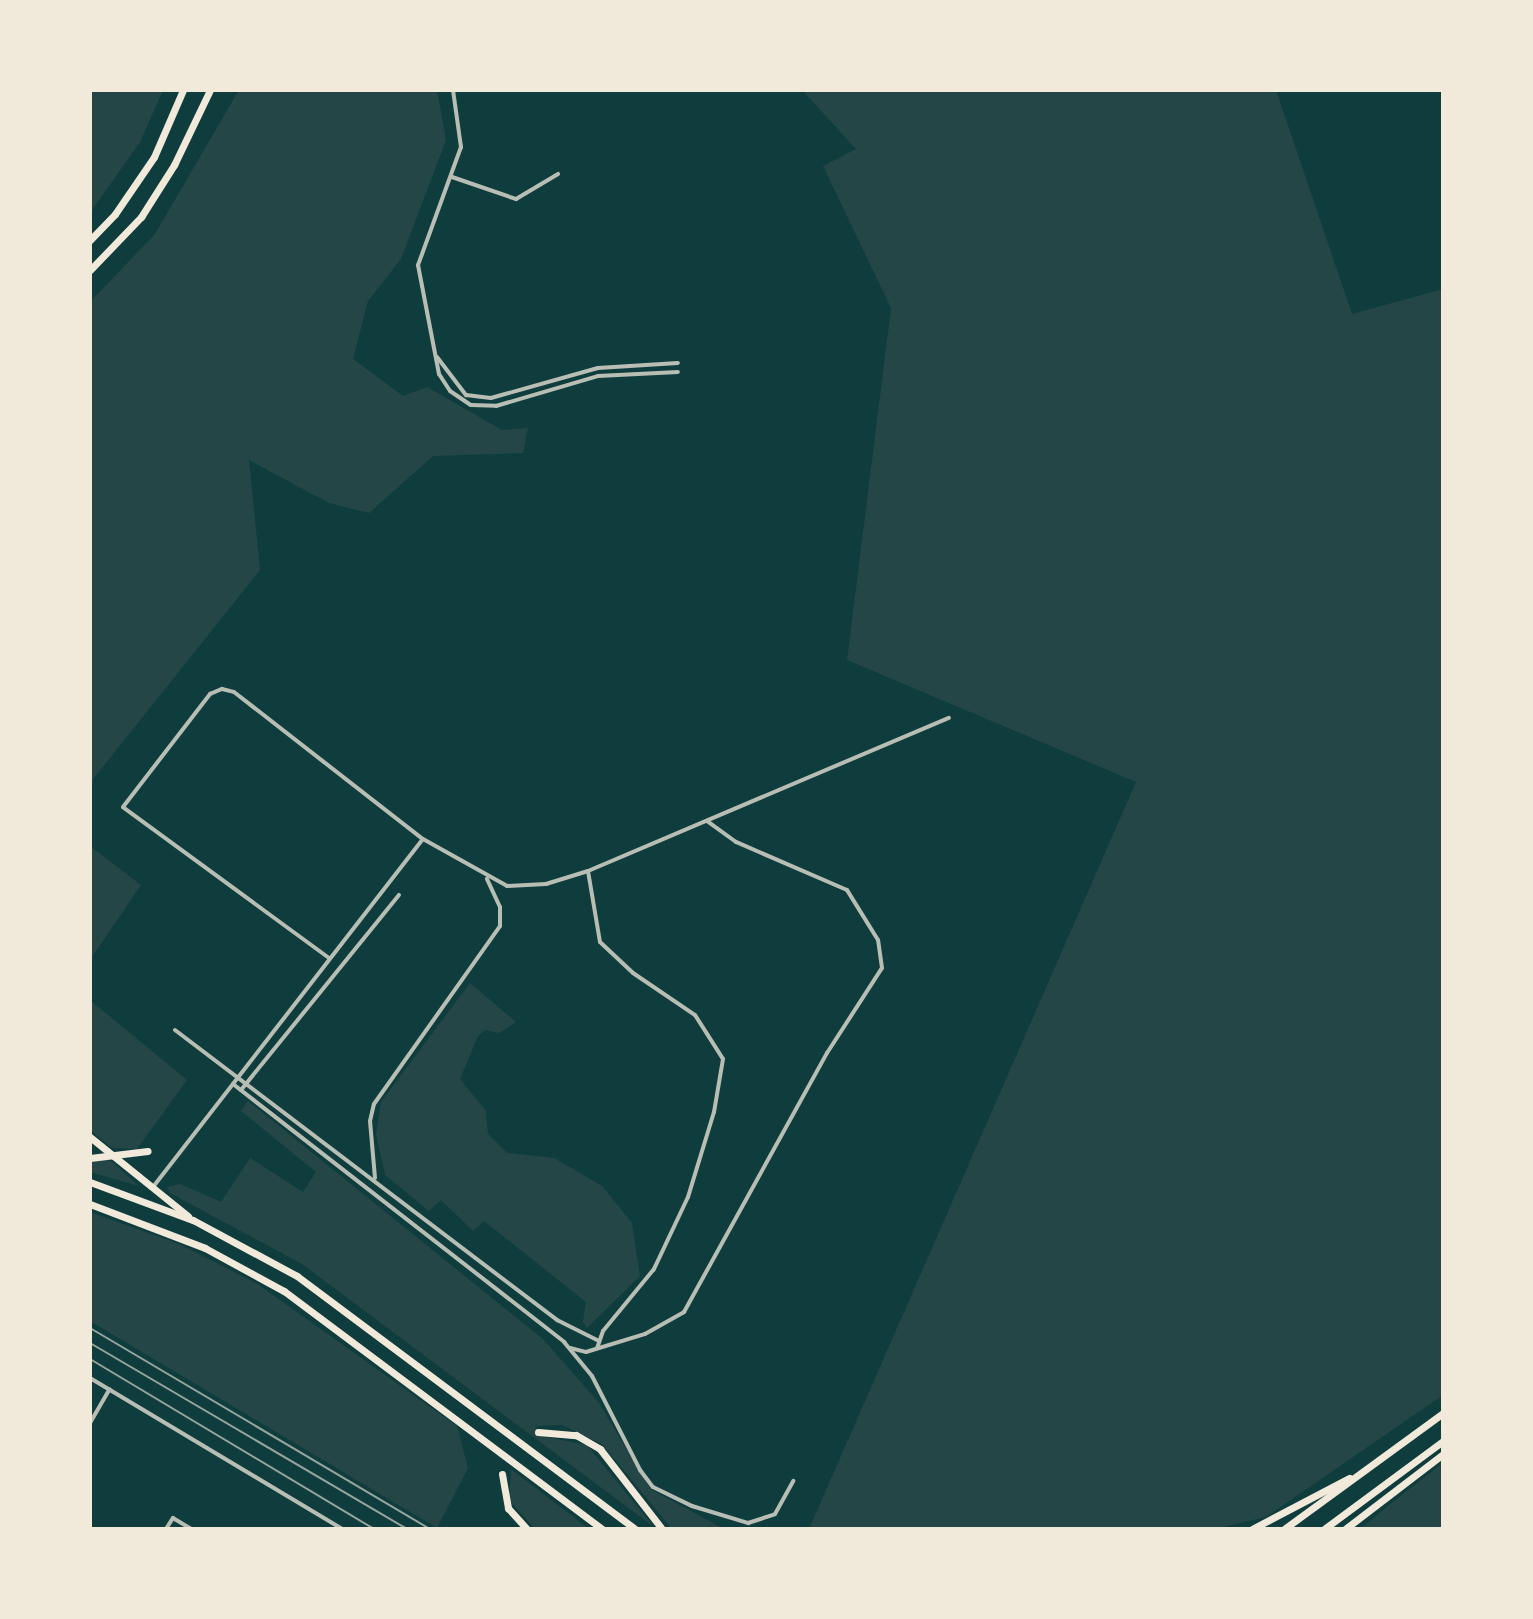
<!DOCTYPE html>
<style>
body{margin:0}
#map{position:relative;width:1533px;height:1619px;overflow:hidden;background:#0f3d3e;font-family:"Crimson Pro",serif}
div>[style]{position:absolute}
[style*='--x']{left:calc(var(--x)*1px);top:calc(var(--y)*1px);width:calc(var(--w)*1px);rotate:calc(var(--a)*1deg)}
.green>*{inset:0;background:#244646}
.minor>*{height:4px;margin:-2px;padding:0 2px;transform-origin:2px;border-radius:2px;background:#b8beb3}
.primary>*{height:7px;margin:-3.5px;padding:0 3.5px;transform-origin:3.5px;border-radius:3.5px;background:#f1e9da}
.rail>*{height:2px;margin:-1px;padding:0 1px;transform-origin:1px;border-radius:1px;background:#97a49c}
span{translate:-50% -50%;white-space:nowrap;text-align:center;line-height:1.15;-webkit-text-stroke:6px #f1e9da;paint-order:stroke}
.frame{position:absolute;inset:0;border:92px solid #f1e9da;pointer-events:none}
</style>
<div id="map">
<div class="green">
<i style="clip-path:polygon(90px 90px,163px 90px,140px 142px,90px 213px)"></i>
<i style="clip-path:polygon(239px 90px,437px 90px,446px 140px,401px 259px,368px 301px,353px 359px,403px 396px,427px 387px,502px 430px,528px 428px,523px 453px,433px 456px,369px 513px,329px 503px,249px 460px,260px 570px,90px 783px,90px 302px,155px 234px)"></i>
<i style="clip-path:polygon(802px 90px,1276px 90px,1352px 314px,1443px 289px,1443px 1395px,1266px 1517px,1214px 1529px,809px 1529px,1136px 782px,847px 660px,891px 308px,823px 166px,856px 149px)"></i>
<i style="clip-path:polygon(90px 846px,141px 885px,90px 960px)"></i>
<i style="clip-path:polygon(470px 983px,516px 1022px,499px 1033px,485px 1030px,478px 1036px,460px 1079px,486px 1111px,488px 1134px,507px 1153px,554px 1158px,602px 1186px,632px 1223px,640px 1276px,587px 1328px,583px 1322px,586px 1302px,484px 1221px,473px 1231px,441px 1200px,429px 1211px,385px 1175px,376px 1134px,381px 1102px)"></i>
<i style="clip-path:polygon(90px 1000px,187px 1080px,137px 1149px,112px 1148px,90px 1130px)"></i>
<i style="clip-path:polygon(248px 1101px,544px 1340px,599px 1403px,650px 1489px,724px 1529px,672px 1529px,602px 1444px,562px 1425px,535px 1426px,541px 1436px,587px 1445px,654px 1527px,302px 1264px,170px 1193px,167px 1187px,180px 1184px,221px 1202px,250px 1158px,303px 1192px,316px 1172px,241px 1111px)"></i>
<i style="clip-path:polygon(105px 1159px,112px 1162px,139px 1186px,90px 1172px,90px 1161px)"></i>
<i style="clip-path:polygon(90px 1212px,179px 1244px,256px 1283px,457px 1426px,468px 1468px,437px 1528px,90px 1321px)"></i>
<i style="clip-path:polygon(1443px 1463px,1443px 1529px,1360px 1529px,1404px 1493px)"></i>
<i style="clip-path:polygon(511px 1469px,589px 1529px,534px 1528px,509px 1500px)"></i>
</div>
<div class="minor">
<i style="--x:453;--y:90;--w:58;--a:82"></i>
<i style="--x:461;--y:147;--w:126;--a:110"></i>
<i style="--x:418;--y:265;--w:111;--a:79.1"></i>
<i style="--x:439;--y:374;--w:20;--a:57"></i>
<i style="--x:450;--y:391;--w:25;--a:34"></i>
<i style="--x:471;--y:405;--w:25;--a:2"></i>
<i style="--x:496;--y:406;--w:106;--a:-16.4"></i>
<i style="--x:598;--y:376;--w:80;--a:-2.9"></i>
<i style="--x:452;--y:177;--w:68;--a:19"></i>
<i style="--x:516;--y:199;--w:49;--a:-30.8"></i>
<i style="--x:437;--y:357;--w:48;--a:52.7"></i>
<i style="--x:466;--y:395;--w:25;--a:7"></i>
<i style="--x:491;--y:398;--w:111;--a:-15.7"></i>
<i style="--x:598;--y:368;--w:80;--a:-3.6"></i>
<i style="--x:588;--y:871;--w:72;--a:80.4"></i>
<i style="--x:600;--y:942;--w:45;--a:43.2"></i>
<i style="--x:633;--y:973;--w:75;--a:34.1"></i>
<i style="--x:695;--y:1015;--w:52;--a:57.5"></i>
<i style="--x:723;--y:1059;--w:54;--a:99.6"></i>
<i style="--x:714;--y:1112;--w:89;--a:107"></i>
<i style="--x:688;--y:1197;--w:80;--a:115.3"></i>
<i style="--x:654;--y:1269;--w:80;--a:129.4"></i>
<i style="--x:603;--y:1331;--w:18;--a:109"></i>
<i style="--x:329;--y:958;--w:255;--a:-143.8"></i>
<i style="--x:123;--y:807;--w:143;--a:-52.4"></i>
<i style="--x:210;--y:694;--w:13;--a:-23"></i>
<i style="--x:222;--y:689;--w:12;--a:14"></i>
<i style="--x:234;--y:692;--w:239;--a:37.9"></i>
<i style="--x:423;--y:839;--w:96;--a:29.2"></i>
<i style="--x:507;--y:886;--w:39;--a:-3"></i>
<i style="--x:546;--y:884;--w:44;--a:-17.2"></i>
<i style="--x:588;--y:871;--w:392;--a:-23"></i>
<i style="--x:175;--y:1030;--w:480;--a:37.2"></i>
<i style="--x:557;--y:1320;--w:47;--a:26.6"></i>
<i style="--x:233;--y:1084;--w:420;--a:37.9"></i>
<i style="--x:564;--y:1342;--w:44;--a:50.5"></i>
<i style="--x:592;--y:1376;--w:106;--a:62.9"></i>
<i style="--x:640;--y:1470;--w:21;--a:53"></i>
<i style="--x:653;--y:1487;--w:43;--a:26"></i>
<i style="--x:692;--y:1506;--w:59;--a:16.9"></i>
<i style="--x:748;--y:1523;--w:28;--a:-18"></i>
<i style="--x:775;--y:1514;--w:38;--a:-61"></i>
<i style="--x:241;--y:1090;--w:251;--a:-51"></i>
<i style="--x:375;--y:1178;--w:57;--a:-95"></i>
<i style="--x:370;--y:1121;--w:17;--a:-77"></i>
<i style="--x:374;--y:1104;--w:218;--a:-54.7"></i>
<i style="--x:500;--y:926;--w:19;--a:-90"></i>
<i style="--x:500;--y:907;--w:31;--a:-115"></i>
<i style="--x:153;--y:1187;--w:440;--a:-52.2"></i>
<i style="--x:570;--y:1348;--w:16;--a:14"></i>
<i style="--x:586;--y:1352;--w:62;--a:-17"></i>
<i style="--x:645;--y:1334;--w:45;--a:-29.4"></i>
<i style="--x:684;--y:1312;--w:296;--a:-61.1"></i>
<i style="--x:827;--y:1053;--w:101;--a:-57.1"></i>
<i style="--x:882;--y:968;--w:28;--a:-98"></i>
<i style="--x:878;--y:940;--w:59;--a:-121.8"></i>
<i style="--x:847;--y:890;--w:121;--a:-156.6"></i>
<i style="--x:736;--y:842;--w:36;--a:-144"></i>
<i style="--x:90;--y:1378;--w:294;--a:30.9"></i>
<i style="--x:90;--y:1423;--w:39;--a:-60"></i>
<i style="--x:166;--y:1529;--w:13;--a:-58"></i>
<i style="--x:173;--y:1518;--w:21;--a:31"></i>
</div>
<div class="primary">
<i style="--x:90;--y:240;--w:36;--a:-46"></i>
<i style="--x:115;--y:214;--w:69;--a:-55.6"></i>
<i style="--x:154;--y:157;--w:73;--a:-66.6"></i>
<i style="--x:90;--y:270;--w:74;--a:-46.1"></i>
<i style="--x:141;--y:217;--w:62;--a:-57.6"></i>
<i style="--x:174;--y:165;--w:83;--a:-64.4"></i>
<i style="--x:90;--y:1137;--w:126;--a:38.9"></i>
<i style="--x:90;--y:1158;--w:58;--a:-6.9"></i>
<i style="--x:90;--y:1182;--w:110;--a:20.3"></i>
<i style="--x:193;--y:1220;--w:118;--a:28.3"></i>
<i style="--x:297;--y:1276;--w:422;--a:36.8"></i>
<i style="--x:90;--y:1204;--w:123;--a:20.9"></i>
<i style="--x:205;--y:1248;--w:90;--a:28.6"></i>
<i style="--x:284;--y:1291;--w:397;--a:36.8"></i>
<i style="--x:538;--y:1432;--w:38;--a:5"></i>
<i style="--x:576;--y:1435;--w:28;--a:30"></i>
<i style="--x:600;--y:1449;--w:101;--a:52.2"></i>
<i style="--x:502;--y:1474;--w:35;--a:80"></i>
<i style="--x:508;--y:1508;--w:28;--a:48"></i>
<i style="--x:1252;--y:1529;--w:110;--a:-27.7"></i>
<i style="--x:1284;--y:1529;--w:197;--a:-36.1"></i>
<i style="--x:1324;--y:1529;--w:148;--a:-36.5"></i>
<i style="--x:1345;--y:1529;--w:123;--a:-37.4"></i>
</div>
<div class="rail">
<i style="--x:90;--y:1328;--w:395;--a:30.6"></i>
<i style="--x:90;--y:1343;--w:368;--a:30.4"></i>
<i style="--x:90;--y:1359;--w:331;--a:30.9"></i>
</div>
<div class="frame"></div>
</div>
